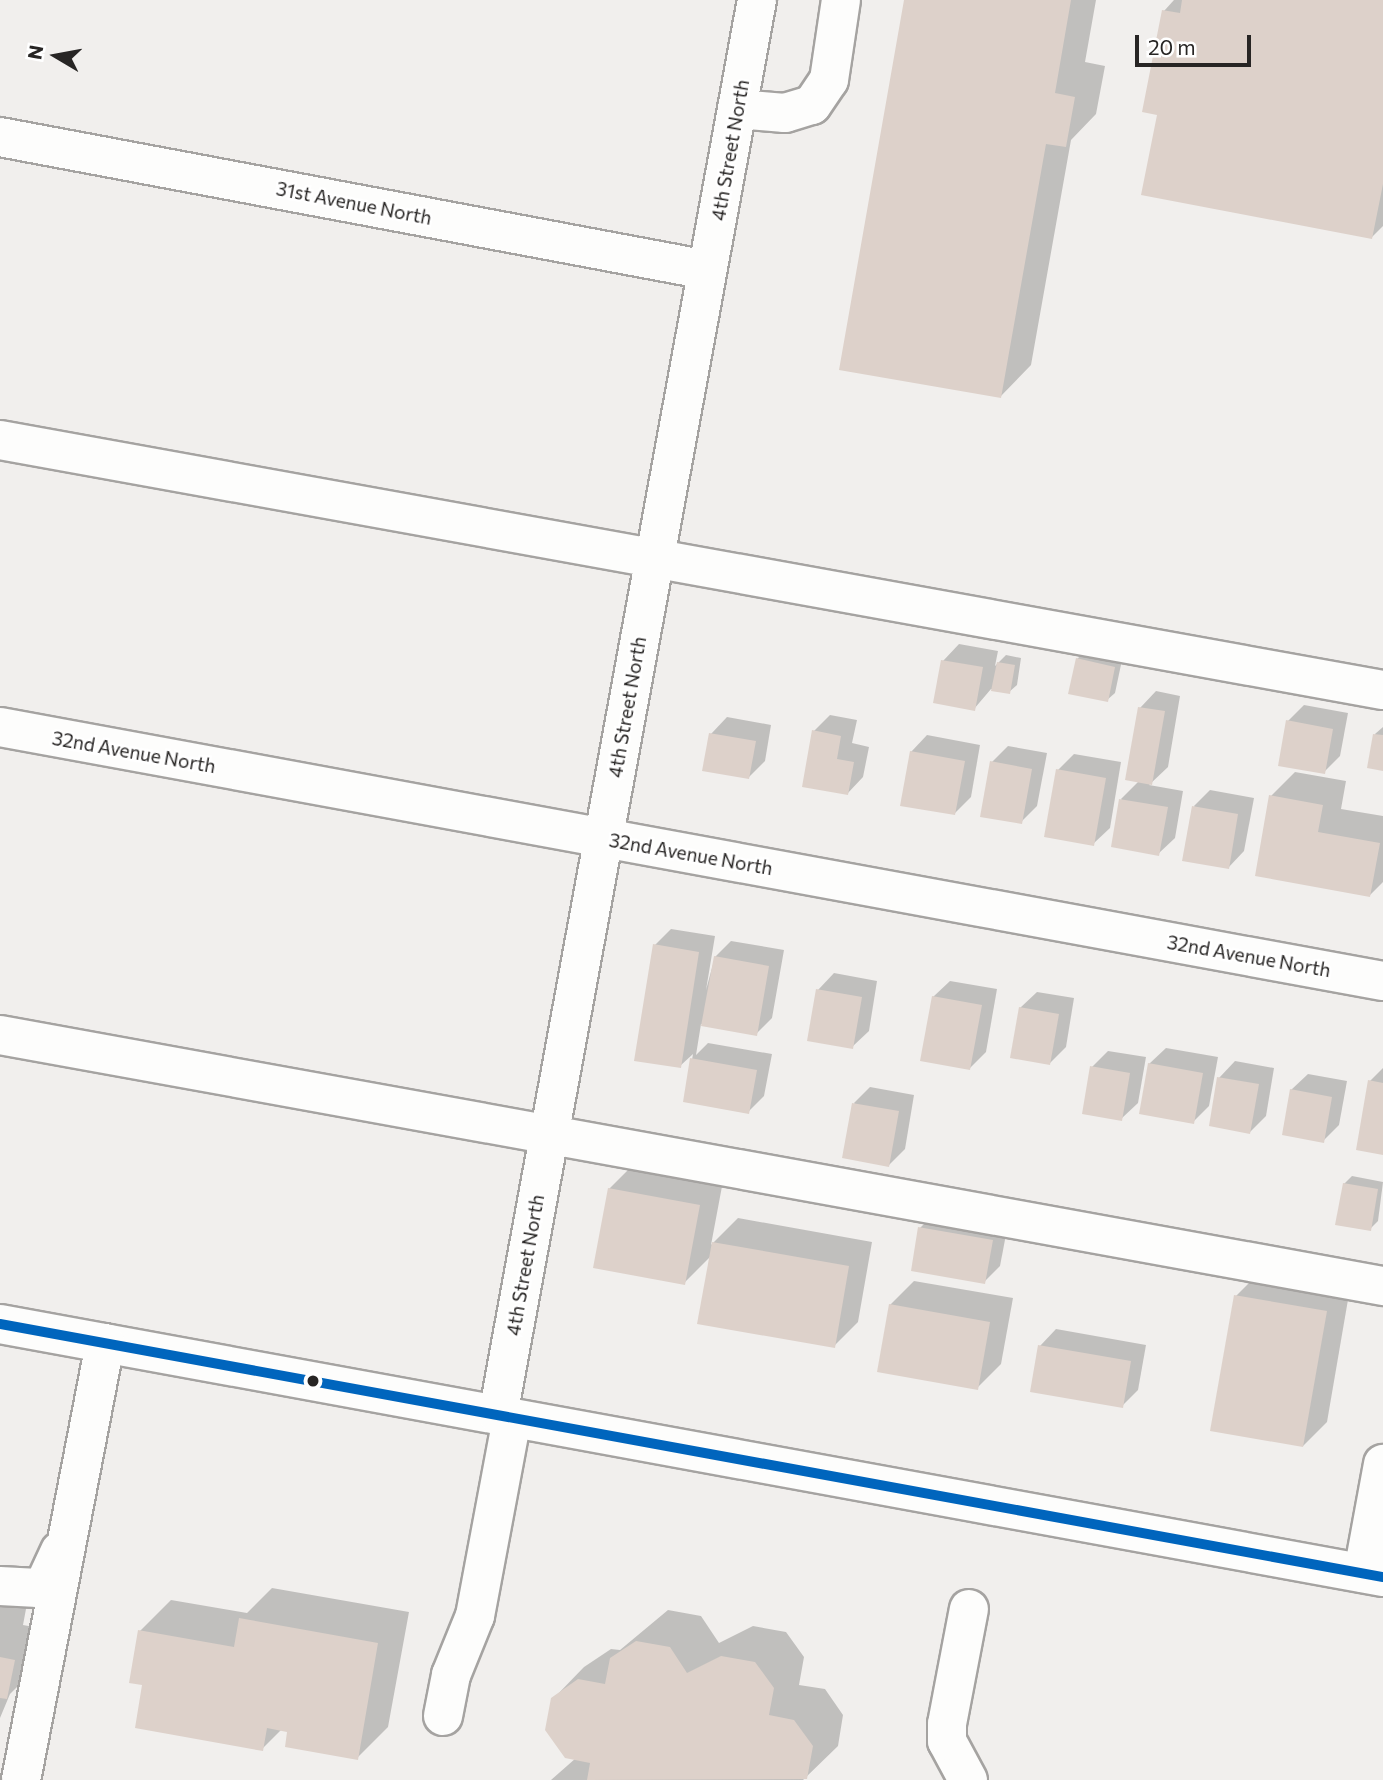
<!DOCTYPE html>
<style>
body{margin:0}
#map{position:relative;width:1383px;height:1780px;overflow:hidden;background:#f1efed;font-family:Commissioner,sans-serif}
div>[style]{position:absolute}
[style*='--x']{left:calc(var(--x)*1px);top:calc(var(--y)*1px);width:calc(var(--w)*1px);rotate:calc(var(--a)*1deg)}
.shadow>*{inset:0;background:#0003}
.building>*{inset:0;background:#ddd1ca}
.roads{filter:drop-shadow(2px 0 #a5a3a1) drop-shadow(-2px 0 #a5a3a1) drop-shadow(0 2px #a5a3a1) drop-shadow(0 -2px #a5a3a1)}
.minor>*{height:38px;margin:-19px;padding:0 19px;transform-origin:19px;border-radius:19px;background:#fdfdfc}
.bus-1>*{height:10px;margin:-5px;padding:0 5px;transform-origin:5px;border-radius:5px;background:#0065bd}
.dots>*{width:19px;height:19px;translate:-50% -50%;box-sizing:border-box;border:4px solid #fff;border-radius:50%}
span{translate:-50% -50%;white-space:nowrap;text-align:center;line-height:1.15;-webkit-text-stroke:5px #fff;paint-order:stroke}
.street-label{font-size:19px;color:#272524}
.north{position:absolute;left:21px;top:21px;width:70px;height:70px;-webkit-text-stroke:5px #fff;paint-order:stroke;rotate:280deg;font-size:19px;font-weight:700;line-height:28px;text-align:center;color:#272524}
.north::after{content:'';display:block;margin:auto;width:24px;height:32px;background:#272524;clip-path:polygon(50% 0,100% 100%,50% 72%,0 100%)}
.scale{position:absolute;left:1135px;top:35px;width:116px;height:32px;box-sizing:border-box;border:4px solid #272524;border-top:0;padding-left:9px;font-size:21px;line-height:24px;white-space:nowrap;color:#272524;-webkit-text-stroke:5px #fff;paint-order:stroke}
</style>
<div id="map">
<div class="shadow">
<i style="clip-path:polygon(905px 0,1096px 0,1085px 62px,1105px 66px,1096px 114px,1071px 140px,1031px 365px,1000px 397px)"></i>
<i style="clip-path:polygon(1174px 0,1383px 0,1383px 226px,1372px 237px,1159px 113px,1164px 11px)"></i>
<i style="clip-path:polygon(959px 644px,998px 651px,995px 666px,1006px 655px,1021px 658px,1017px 685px,1009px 692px,991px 689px,974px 709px,943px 661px)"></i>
<i style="clip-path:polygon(1085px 652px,1122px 660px,1115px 693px,1107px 700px,1077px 659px)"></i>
<i style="clip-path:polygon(1156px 691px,1180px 696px,1168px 767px,1149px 785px,1183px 791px,1175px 838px,1158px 854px,1121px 799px,1139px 781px,1140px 708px)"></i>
<i style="clip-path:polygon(1304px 705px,1348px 713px,1340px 756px,1324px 772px,1288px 721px)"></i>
<i style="clip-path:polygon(830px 715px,857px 720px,852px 743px,869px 747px,863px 777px,847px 794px,814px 731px)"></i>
<i style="clip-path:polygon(727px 717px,771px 725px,765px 761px,749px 777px,711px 734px)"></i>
<i style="clip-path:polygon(1383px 727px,1383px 769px,1375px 734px)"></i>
<i style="clip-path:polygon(927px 735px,980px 745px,971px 797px,955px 813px,911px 752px)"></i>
<i style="clip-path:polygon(1008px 746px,1047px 753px,1037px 806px,1021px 822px,992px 762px)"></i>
<i style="clip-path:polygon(1074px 754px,1121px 762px,1110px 828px,1093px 844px,1058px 770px)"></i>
<i style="clip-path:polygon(1295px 772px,1346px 781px,1341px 809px,1383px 816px,1383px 882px,1370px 895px,1271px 796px)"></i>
<i style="clip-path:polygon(1210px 790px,1254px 798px,1244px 851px,1228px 868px,1194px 806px)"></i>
<i style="clip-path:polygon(671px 929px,715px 936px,706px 990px,715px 957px,731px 941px,784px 950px,772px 1018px,756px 1034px,701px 1024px,696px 1055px,708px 1043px,772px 1054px,764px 1096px,748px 1112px,685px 1100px,693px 1054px,680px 1066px,655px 945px)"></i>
<i style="clip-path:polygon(834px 973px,877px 981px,869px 1031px,852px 1047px,818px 990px)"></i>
<i style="clip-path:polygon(950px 981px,997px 989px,986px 1052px,970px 1068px,933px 997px)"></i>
<i style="clip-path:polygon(1037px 992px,1074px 998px,1066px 1047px,1049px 1064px,1020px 1008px)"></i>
<i style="clip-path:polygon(1166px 1048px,1218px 1057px,1209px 1106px,1193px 1122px,1149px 1064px)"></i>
<i style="clip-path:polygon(1108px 1051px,1146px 1057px,1138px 1103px,1121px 1119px,1092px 1067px)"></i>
<i style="clip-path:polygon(1235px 1061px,1274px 1068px,1266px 1116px,1250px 1132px,1219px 1078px)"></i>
<i style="clip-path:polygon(1383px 1068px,1383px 1153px,1370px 1081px)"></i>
<i style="clip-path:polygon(1308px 1074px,1347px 1081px,1339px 1125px,1323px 1141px,1291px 1090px)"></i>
<i style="clip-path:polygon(870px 1087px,914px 1095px,905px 1149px,889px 1165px,854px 1103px)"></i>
<i style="clip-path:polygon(633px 1165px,723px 1181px,711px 1245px,738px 1218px,872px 1242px,858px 1322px,834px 1346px,711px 1256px,684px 1283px,609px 1189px)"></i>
<i style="clip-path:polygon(1352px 1176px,1383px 1182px,1378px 1221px,1370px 1229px,1344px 1184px)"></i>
<i style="clip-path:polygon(936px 1212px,1008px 1224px,1000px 1266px,984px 1282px,920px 1228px)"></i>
<i style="clip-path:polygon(1260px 1272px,1350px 1288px,1327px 1422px,1303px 1446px,1236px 1296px)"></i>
<i style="clip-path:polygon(914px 1281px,1013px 1298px,1001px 1364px,977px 1388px,890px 1305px)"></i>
<i style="clip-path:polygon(1056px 1329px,1146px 1345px,1138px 1390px,1122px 1406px,1040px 1346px)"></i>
<i style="clip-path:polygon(0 1571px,32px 1577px,23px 1625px,45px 1629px,38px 1666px,10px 1694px,0 1718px)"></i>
<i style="clip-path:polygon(272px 1588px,409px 1612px,388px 1727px,357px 1758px,282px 1729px,262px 1749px,144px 1684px,140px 1631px,171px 1600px,247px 1613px)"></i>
<i style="clip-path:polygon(668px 1610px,701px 1616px,719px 1643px,753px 1626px,786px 1632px,804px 1657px,799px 1685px,825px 1689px,843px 1715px,838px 1746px,803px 1780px,551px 1780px,576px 1758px,553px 1699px,584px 1667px,611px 1649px,620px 1650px)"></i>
</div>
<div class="building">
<i style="clip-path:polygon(904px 0,1071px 0,1055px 93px,1075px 97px,1066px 147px,1046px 144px,1001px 398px,839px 370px)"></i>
<i style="clip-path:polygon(1182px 0,1383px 0,1383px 184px,1372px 239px,1141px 195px,1157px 115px,1142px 112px,1162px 10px,1180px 13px)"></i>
<i style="clip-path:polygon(1076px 658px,1115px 667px,1108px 702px,1068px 694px)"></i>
<i style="clip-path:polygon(941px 660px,983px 667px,975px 711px,933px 703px)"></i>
<i style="clip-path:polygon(997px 662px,1015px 665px,1010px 694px,991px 691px)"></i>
<i style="clip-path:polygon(1138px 707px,1165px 711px,1152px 785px,1125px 780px)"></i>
<i style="clip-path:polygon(1286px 720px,1333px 729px,1325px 774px,1278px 766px)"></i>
<i style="clip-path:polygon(812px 730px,841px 736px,837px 759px,854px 762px,848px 795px,802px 787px)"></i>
<i style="clip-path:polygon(709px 733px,756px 741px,749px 779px,702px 771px)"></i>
<i style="clip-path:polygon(1373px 734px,1383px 735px,1383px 771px,1367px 768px)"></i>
<i style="clip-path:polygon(910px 751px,965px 761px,955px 815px,900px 806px)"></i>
<i style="clip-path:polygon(990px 761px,1032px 769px,1022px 824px,980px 817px)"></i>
<i style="clip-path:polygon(1056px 769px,1106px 778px,1094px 846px,1044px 837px)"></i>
<i style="clip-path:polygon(1269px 795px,1323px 805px,1318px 832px,1380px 843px,1370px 897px,1255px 876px)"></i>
<i style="clip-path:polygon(1119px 799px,1168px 807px,1159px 856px,1111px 847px)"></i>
<i style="clip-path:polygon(1192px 806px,1238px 814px,1229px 869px,1182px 861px)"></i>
<i style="clip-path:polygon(653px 944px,699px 952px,681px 1068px,634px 1061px)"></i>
<i style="clip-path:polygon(714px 956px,769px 966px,757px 1036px,701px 1026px)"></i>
<i style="clip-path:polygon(816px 989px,862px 997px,853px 1049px,807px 1041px)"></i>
<i style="clip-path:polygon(932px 996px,982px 1005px,970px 1070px,920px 1061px)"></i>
<i style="clip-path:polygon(1019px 1007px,1059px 1014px,1050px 1065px,1010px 1058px)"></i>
<i style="clip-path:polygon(690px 1058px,757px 1070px,749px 1114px,683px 1102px)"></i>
<i style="clip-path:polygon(1148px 1063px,1203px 1073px,1194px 1124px,1139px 1114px)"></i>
<i style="clip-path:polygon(1090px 1066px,1130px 1073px,1122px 1121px,1082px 1114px)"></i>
<i style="clip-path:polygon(1217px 1077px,1259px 1084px,1250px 1134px,1209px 1126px)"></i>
<i style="clip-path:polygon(1368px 1080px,1383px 1083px,1383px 1155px,1356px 1150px)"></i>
<i style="clip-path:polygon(1290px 1089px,1332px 1097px,1324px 1143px,1282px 1135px)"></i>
<i style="clip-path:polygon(852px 1103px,899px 1111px,889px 1167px,842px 1158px)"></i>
<i style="clip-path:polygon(1343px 1183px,1378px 1189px,1371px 1231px,1335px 1225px)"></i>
<i style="clip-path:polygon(608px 1188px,700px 1205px,685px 1285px,593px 1268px)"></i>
<i style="clip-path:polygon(918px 1227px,993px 1240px,985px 1284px,911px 1271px)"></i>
<i style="clip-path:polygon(712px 1242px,849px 1266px,835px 1348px,697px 1324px)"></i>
<i style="clip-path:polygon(1234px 1295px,1327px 1311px,1303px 1447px,1210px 1431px)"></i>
<i style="clip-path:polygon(889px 1304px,990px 1322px,978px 1390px,877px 1372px)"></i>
<i style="clip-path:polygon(1038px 1345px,1131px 1361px,1123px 1408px,1030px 1392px)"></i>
<i style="clip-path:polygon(239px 1618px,378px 1643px,358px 1760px,285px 1747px,287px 1732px,267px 1728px,263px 1751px,135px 1728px,142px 1685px,129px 1683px,138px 1630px,234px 1647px)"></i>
<i style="clip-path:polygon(636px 1641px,670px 1647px,687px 1673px,721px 1656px,755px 1662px,774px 1688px,769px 1715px,794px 1720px,813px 1746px,807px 1779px,587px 1780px,590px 1763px,565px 1758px,545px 1730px,551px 1698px,578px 1679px,605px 1684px,610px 1658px)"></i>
<i style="clip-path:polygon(0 1657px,15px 1660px,7px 1699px,0 1698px)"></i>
</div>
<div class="roads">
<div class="minor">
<i style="--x:737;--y:109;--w:48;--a:4.8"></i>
<i style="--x:785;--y:113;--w:28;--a:-17"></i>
<i style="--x:812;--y:105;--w:30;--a:-56"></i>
<i style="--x:829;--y:80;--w:81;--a:-81.5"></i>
<i style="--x:0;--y:137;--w:719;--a:10.65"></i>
<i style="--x:0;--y:440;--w:1405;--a:10.25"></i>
<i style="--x:0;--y:727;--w:1406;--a:10.41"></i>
<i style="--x:0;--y:1035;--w:1406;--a:10.29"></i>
<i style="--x:0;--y:1324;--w:1406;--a:10.37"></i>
<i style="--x:498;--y:1415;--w:1439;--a:-79.63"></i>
<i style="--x:1363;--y:1573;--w:111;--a:-79.6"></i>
<i style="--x:0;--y:1586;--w:38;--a:3"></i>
<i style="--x:38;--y:1588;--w:11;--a:-41"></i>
<i style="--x:46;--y:1581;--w:33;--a:-65"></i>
<i style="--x:443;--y:1716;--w:42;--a:-79"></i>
<i style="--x:451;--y:1675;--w:64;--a:-67.9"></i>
<i style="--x:475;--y:1616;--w:201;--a:-79.4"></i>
<i style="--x:21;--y:1780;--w:445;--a:-79.1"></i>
<i style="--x:968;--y:1780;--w:44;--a:-118.3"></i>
<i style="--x:947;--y:1741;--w:17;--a:-90"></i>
<i style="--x:947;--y:1724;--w:117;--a:-79.2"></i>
</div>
</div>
<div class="bus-1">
<i style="--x:0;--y:1324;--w:1406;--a:10.37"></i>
</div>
<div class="dots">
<i style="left:313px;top:1381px;background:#272524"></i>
</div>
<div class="street-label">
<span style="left:730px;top:150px;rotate:-80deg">4th Street North</span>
<span style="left:354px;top:203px;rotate:11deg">31st Avenue North</span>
<span style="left:627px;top:707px;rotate:-80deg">4th Street North</span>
<span style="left:134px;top:752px;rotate:10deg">32nd Avenue North</span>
<span style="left:691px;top:854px;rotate:10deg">32nd Avenue North</span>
<span style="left:1249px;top:956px;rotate:10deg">32nd Avenue North</span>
<span style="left:525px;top:1265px;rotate:-80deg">4th Street North</span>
</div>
<div class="north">N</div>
<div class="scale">20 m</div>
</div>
